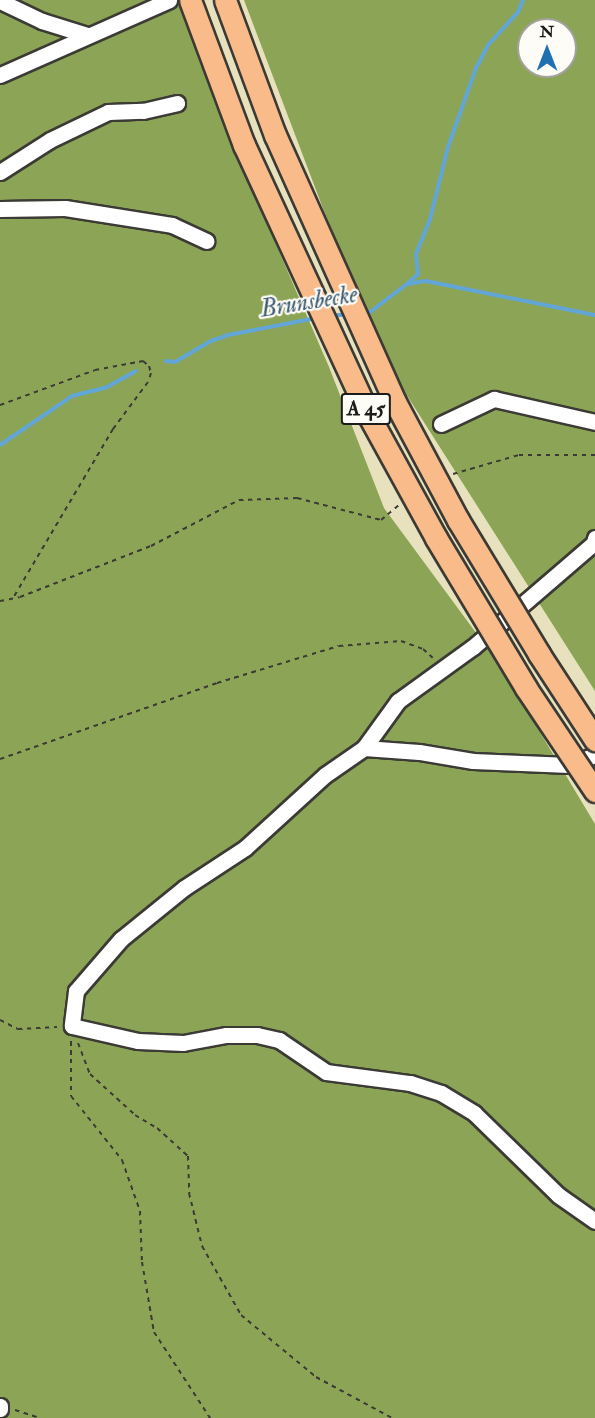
<!DOCTYPE html>
<style>
body{margin:0}
#map{position:relative;width:595px;height:1418px;overflow:hidden;background:#e8e1bd;font-family:"IM FELL Double Pica",serif}
div>[style]{position:absolute}
[style*='--x']{left:calc(var(--x)*1px);top:calc(var(--y)*1px);width:calc(var(--w)*1px);rotate:calc(var(--a)*1deg)}
.forest>*{inset:0;background:#8ca456}
.stream>*{height:4px;margin:-2px;padding:0 2px;transform-origin:2px;border-radius:2px;background:#62a6d7}
.path>*{height:2px;margin-top:-1px;transform-origin:0;background:repeating-linear-gradient(90deg,#3b3a34 0 4.5px,transparent 0 9px)}
.roads{filter:drop-shadow(2px 0 #3b3a34) drop-shadow(-2px 0 #3b3a34) drop-shadow(0 2px #3b3a34) drop-shadow(0 -2px #3b3a34)}
.minor>*{height:15px;margin:-7.5px;padding:0 7.5px;transform-origin:7.5px;border-radius:7.5px;background:#fff}
.bridges{filter:drop-shadow(2px 0 #3b3a34) drop-shadow(-2px 0 #3b3a34) drop-shadow(0 2px #3b3a34) drop-shadow(0 -2px #3b3a34)}
.highway-bridge>*{height:21px;margin:-10.5px;padding:0 10.5px;transform-origin:10.5px;border-radius:10.5px;background:#fabb8b}
span{translate:-50% -50%;white-space:nowrap;text-align:center;line-height:1.15;-webkit-text-stroke:4.5px #fdfcf7;paint-order:stroke}
.shield-label span{padding:2px 4px;background:#fdfcf7;border:2px solid;border-radius:4px;-webkit-text-stroke-width:0}
.shield-label{font-size:21px;color:#1c1c1c;font-weight:700}
.water-label{font-size:24px;color:#3c5a70;font-style:italic}
.north{position:absolute;left:517px;top:18px;width:60px;height:60px;box-sizing:border-box;background:#fdfcf7;border:2px solid #a3a29f;border-radius:50%;rotate:0deg;font-size:16px;font-weight:700;line-height:24px;text-align:center;color:#1c1c1c}
.north::after{content:'';display:block;margin:auto;width:21px;height:27px;background:#1f6fb2;clip-path:polygon(50% 0,100% 100%,50% 72%,0 100%)}
</style>
<div id="map">
<div class="forest">
<i style="clip-path:polygon(0 0,178px 0,246px 175px,329px 367px,384px 508px,499px 664px,595px 824px,595px 1418px,0 1418px)"></i>
<i style="clip-path:polygon(evenodd,244px 0,595px 0,595px 691px,392px 372px,324px 211px,244px 0,529px 30px,565px 30px,565px 66px,529px 66px,529px 30px)"></i>
</div>
<div class="stream">
<i style="--x:407;--y:284;--w:15;--a:-42"></i>
<i style="--x:418;--y:274;--w:20;--a:-96"></i>
<i style="--x:416;--y:254;--w:38;--a:-68"></i>
<i style="--x:430;--y:219;--w:74;--a:-76"></i>
<i style="--x:448;--y:147;--w:84;--a:-70.5"></i>
<i style="--x:476;--y:68;--w:27;--a:-62"></i>
<i style="--x:489;--y:44;--w:43;--a:-47.8"></i>
<i style="--x:518;--y:12;--w:13;--a:-67"></i>
<i style="--x:363;--y:312;--w:7;--a:0"></i>
<i style="--x:370;--y:312;--w:46;--a:-37.1"></i>
<i style="--x:407;--y:284;--w:19;--a:-9"></i>
<i style="--x:426;--y:281;--w:172;--a:11.4"></i>
<i style="--x:330;--y:316;--w:19;--a:-6"></i>
<i style="--x:166;--y:361;--w:9;--a:6"></i>
<i style="--x:175;--y:362;--w:42;--a:-30.3"></i>
<i style="--x:211;--y:341;--w:18;--a:-19"></i>
<i style="--x:228;--y:335;--w:90;--a:-10.9"></i>
<i style="--x:0;--y:445;--w:87;--a:-34.2"></i>
<i style="--x:72;--y:396;--w:36;--a:-14"></i>
<i style="--x:107;--y:387;--w:33;--a:-29"></i>
</div>
<div class="path">
<i style="--x:0;--y:405;--w:101;--a:-20.2"></i>
<i style="--x:95;--y:370;--w:49;--a:-10.6"></i>
<i style="--x:143;--y:361;--w:8;--a:40"></i>
<i style="--x:149;--y:366;--w:7;--a:74"></i>
<i style="--x:151;--y:373;--w:9;--a:108"></i>
<i style="--x:148;--y:382;--w:59;--a:126.7"></i>
<i style="--x:113;--y:429;--w:196;--a:120.6"></i>
<i style="--x:453;--y:474;--w:69;--a:-16.1"></i>
<i style="--x:519;--y:455;--w:76;--a:0"></i>
<i style="--x:0;--y:601;--w:20;--a:-11"></i>
<i style="--x:20;--y:597;--w:141;--a:-21.3"></i>
<i style="--x:151;--y:546;--w:99;--a:-27.6"></i>
<i style="--x:239;--y:500;--w:58;--a:-2"></i>
<i style="--x:297;--y:498;--w:87;--a:14.7"></i>
<i style="--x:381;--y:520;--w:23;--a:-40"></i>
<i style="--x:0;--y:759;--w:230;--a:-19.3"></i>
<i style="--x:217;--y:683;--w:127;--a:-16.9"></i>
<i style="--x:339;--y:646;--w:62;--a:-4.6"></i>
<i style="--x:401;--y:641;--w:23;--a:20"></i>
<i style="--x:423;--y:649;--w:13;--a:42"></i>
<i style="--x:0;--y:1020;--w:20;--a:27"></i>
<i style="--x:18;--y:1029;--w:39;--a:-3"></i>
<i style="--x:71;--y:1041;--w:55;--a:90"></i>
<i style="--x:71;--y:1096;--w:82;--a:51.4"></i>
<i style="--x:122;--y:1160;--w:54;--a:70.6"></i>
<i style="--x:140;--y:1211;--w:51;--a:87.8"></i>
<i style="--x:142;--y:1262;--w:71;--a:80.3"></i>
<i style="--x:154;--y:1332;--w:103;--a:56.9"></i>
<i style="--x:78;--y:1043;--w:33;--a:69"></i>
<i style="--x:90;--y:1074;--w:61;--a:42.3"></i>
<i style="--x:135;--y:1115;--w:26;--a:31"></i>
<i style="--x:157;--y:1128;--w:42;--a:42.1"></i>
<i style="--x:188;--y:1156;--w:37;--a:88"></i>
<i style="--x:189;--y:1193;--w:55;--a:76.2"></i>
<i style="--x:202;--y:1246;--w:79;--a:60.5"></i>
<i style="--x:241;--y:1315;--w:97;--a:39.6"></i>
<i style="--x:316;--y:1377;--w:86;--a:28.3"></i>
<i style="--x:15;--y:1410;--w:26;--a:18"></i>
</div>
<div class="roads">
<div class="minor">
<i style="--x:0;--y:1;--w:47;--a:25.5"></i>
<i style="--x:42;--y:21;--w:47;--a:17.3"></i>
<i style="--x:0;--y:75;--w:185;--a:-23.9"></i>
<i style="--x:0;--y:172;--w:59;--a:-32.6"></i>
<i style="--x:50;--y:140;--w:64;--a:-25.8"></i>
<i style="--x:108;--y:112;--w:35;--a:-2"></i>
<i style="--x:143;--y:111;--w:35;--a:-13"></i>
<i style="--x:0;--y:209;--w:65;--a:-0.9"></i>
<i style="--x:65;--y:208;--w:108;--a:9"></i>
<i style="--x:172;--y:225;--w:38;--a:25"></i>
<i style="--x:441;--y:424;--w:59;--a:-25.3"></i>
<i style="--x:494;--y:399;--w:104;--a:12.8"></i>
<i style="--x:364;--y:748;--w:58;--a:-54.1"></i>
<i style="--x:398;--y:701;--w:92;--a:-35.8"></i>
<i style="--x:473;--y:647;--w:160;--a:-40.7"></i>
<i style="--x:594;--y:543;--w:5;--a:-79"></i>
<i style="--x:595;--y:755;--w:28;--a:159"></i>
<i style="--x:569;--y:765;--w:96;--a:-177.6"></i>
<i style="--x:473;--y:761;--w:55;--a:-170.5"></i>
<i style="--x:419;--y:752;--w:55;--a:-175.8"></i>
<i style="--x:364;--y:748;--w:47;--a:145.3"></i>
<i style="--x:325;--y:775;--w:108;--a:137.6"></i>
<i style="--x:245;--y:848;--w:73;--a:146.7"></i>
<i style="--x:184;--y:888;--w:81;--a:141"></i>
<i style="--x:121;--y:939;--w:69;--a:130.9"></i>
<i style="--x:76;--y:991;--w:35;--a:97"></i>
<i style="--x:72;--y:1026;--w:68;--a:12.8"></i>
<i style="--x:138;--y:1041;--w:45;--a:2.5"></i>
<i style="--x:183;--y:1043;--w:44;--a:-10.5"></i>
<i style="--x:226;--y:1035;--w:31;--a:0"></i>
<i style="--x:257;--y:1035;--w:23;--a:13"></i>
<i style="--x:279;--y:1040;--w:57;--a:34.2"></i>
<i style="--x:326;--y:1072;--w:85;--a:7.5"></i>
<i style="--x:410;--y:1083;--w:33;--a:18"></i>
<i style="--x:441;--y:1093;--w:39;--a:31"></i>
<i style="--x:474;--y:1113;--w:117;--a:44.3"></i>
<i style="--x:558;--y:1195;--w:45;--a:35.1"></i>
<i style="--x:0;--y:1406;--w:3;--a:90"></i>
</div>
</div>
<div class="bridges">
<div class="highway-bridge">
<i style="--x:190;--y:0;--w:155;--a:69.6"></i>
<i style="--x:244;--y:145;--w:298;--a:65.2"></i>
<i style="--x:369;--y:416;--w:139;--a:61.2"></i>
<i style="--x:436;--y:538;--w:175;--a:59"></i>
<i style="--x:526;--y:688;--w:124;--a:56.2"></i>
<i style="--x:225;--y:0;--w:144;--a:69.7"></i>
<i style="--x:275;--y:135;--w:293;--a:65.8"></i>
<i style="--x:395;--y:402;--w:134;--a:61.9"></i>
<i style="--x:458;--y:520;--w:157;--a:58.8"></i>
<i style="--x:539;--y:654;--w:103;--a:56.9"></i>
</div>
</div>
<div class="shield-label">
<span style="left:366px;top:409px">A 45</span>
</div>
<div class="water-label">
<span style="left:309px;top:302px;rotate:-9deg">Brunsbecke</span>
</div>
<div class="north">N</div>
</div>
